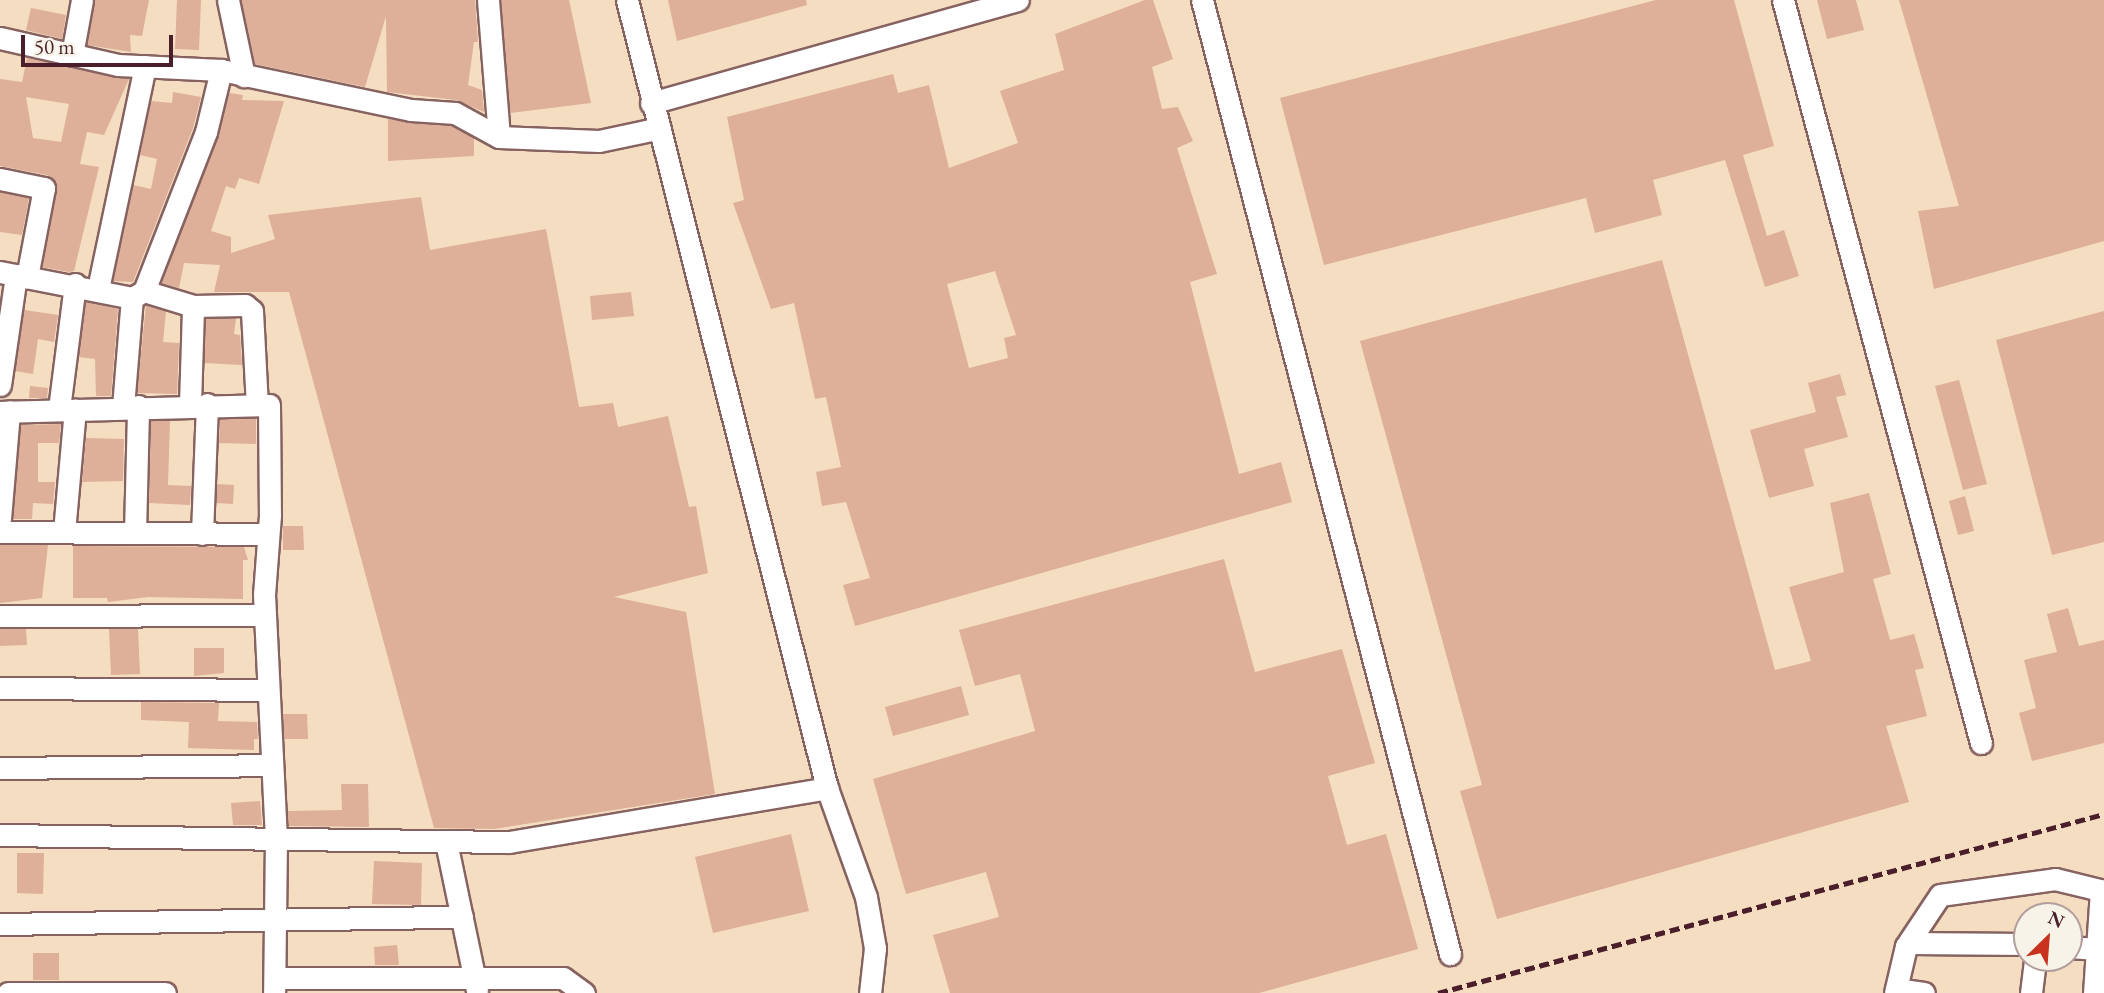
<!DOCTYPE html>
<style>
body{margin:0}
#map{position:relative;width:2104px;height:993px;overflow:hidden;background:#f4ddc1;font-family:"EB Garamond",serif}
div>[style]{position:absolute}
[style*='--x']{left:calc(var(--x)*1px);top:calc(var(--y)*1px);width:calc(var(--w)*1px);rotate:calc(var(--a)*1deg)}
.building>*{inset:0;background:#deaf99}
.roads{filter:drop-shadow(2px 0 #866260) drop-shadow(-2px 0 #866260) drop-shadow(0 2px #866260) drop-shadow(0 -2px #866260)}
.street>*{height:21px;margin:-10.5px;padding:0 10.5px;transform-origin:10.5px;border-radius:10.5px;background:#fff}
.rail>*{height:5px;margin-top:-2.5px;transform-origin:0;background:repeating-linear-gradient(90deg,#4a1f2b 0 10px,transparent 0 15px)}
span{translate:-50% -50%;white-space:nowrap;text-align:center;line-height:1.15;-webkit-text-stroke:5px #f7f3e8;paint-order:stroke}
.north{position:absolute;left:2013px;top:902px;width:70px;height:70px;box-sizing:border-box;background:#f7f3e8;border:2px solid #b29e9c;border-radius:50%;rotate:25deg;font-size:19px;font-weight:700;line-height:28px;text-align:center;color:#4a1f2b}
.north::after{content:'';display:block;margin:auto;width:24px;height:32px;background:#c8321e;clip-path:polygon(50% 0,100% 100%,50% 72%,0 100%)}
.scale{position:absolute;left:21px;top:35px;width:152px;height:32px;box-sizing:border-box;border:4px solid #4a1f2b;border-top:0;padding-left:9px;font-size:21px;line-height:24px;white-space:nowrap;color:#4a1f2b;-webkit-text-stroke:5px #f7f3e8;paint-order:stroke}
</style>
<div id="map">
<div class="building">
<i style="clip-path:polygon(95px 0,149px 0,142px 36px,130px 35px,131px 52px,87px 45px)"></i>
<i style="clip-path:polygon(177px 0,201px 0,199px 50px,175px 49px)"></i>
<i style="clip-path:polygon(241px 0,475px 0,478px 42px,474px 42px,468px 85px,482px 90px,484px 112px,456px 100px,387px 92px,386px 16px,365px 87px,255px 64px)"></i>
<i style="clip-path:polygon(501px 0,569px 0,591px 103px,510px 113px)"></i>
<i style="clip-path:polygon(668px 0,806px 0,807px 5px,677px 41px)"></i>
<i style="clip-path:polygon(evenodd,1145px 0,1153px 0,1173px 59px,1152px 67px,1162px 109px,1178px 107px,1193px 141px,1177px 148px,1217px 274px,1190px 282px,1239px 474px,1281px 462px,1292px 502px,855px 626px,843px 585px,870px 578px,846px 502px,822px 506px,816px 472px,841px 467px,826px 397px,815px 399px,794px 303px,771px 309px,733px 203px,744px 200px,727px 117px,893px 74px,898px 93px,929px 85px,949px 168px,1018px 143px,1000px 91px,1064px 70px,1055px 34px,1145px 0,995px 271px,1016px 335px,1004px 338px,1008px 358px,969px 368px,947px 284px,995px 271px)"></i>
<i style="clip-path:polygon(1656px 0,1734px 0,1774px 146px,1743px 155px,1767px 236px,1784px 230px,1799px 276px,1765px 287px,1725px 160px,1653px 180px,1662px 215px,1595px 233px,1586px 198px,1324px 265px,1280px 98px)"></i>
<i style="clip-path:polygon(1817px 0,1856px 0,1864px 30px,1827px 39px)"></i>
<i style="clip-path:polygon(1899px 0,2104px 0,2104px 241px,1934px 289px,1918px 211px,1959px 206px)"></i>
<i style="clip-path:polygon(31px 8px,66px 15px,62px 39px,26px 30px)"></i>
<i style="clip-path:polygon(evenodd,27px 58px,129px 79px,104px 135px,87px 132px,80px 164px,99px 167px,74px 271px,69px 272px,42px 267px,56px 183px,47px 175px,0 166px,0 79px,22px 82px,27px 58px,26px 97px,69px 104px,61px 142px,33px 138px,26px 97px)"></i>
<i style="clip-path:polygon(173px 92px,201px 97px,193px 128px,133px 282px,113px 281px,133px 185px,151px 189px,157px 159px,140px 155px,151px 101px,172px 103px)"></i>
<i style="clip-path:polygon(229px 93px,243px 95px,242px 100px,284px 101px,259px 184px,239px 178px,235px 189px,226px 186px,211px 231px,231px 237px,231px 253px,275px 239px,268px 215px,421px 197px,430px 250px,546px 229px,579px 407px,613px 403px,618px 427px,668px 416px,689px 507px,696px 506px,708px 573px,614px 597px,686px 612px,715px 794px,494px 829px,434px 828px,289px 292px,214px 292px,220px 265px,184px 263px,179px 288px,161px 283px,218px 137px)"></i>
<i style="clip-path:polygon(388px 119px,451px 126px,474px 138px,474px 156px,388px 161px)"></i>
<i style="clip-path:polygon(0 192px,29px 198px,22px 235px,0 232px)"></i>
<i style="clip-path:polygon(1662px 260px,1775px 670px,1811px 661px,1789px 587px,1844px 572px,1830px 503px,1869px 493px,1891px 574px,1873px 579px,1890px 640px,1914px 634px,1924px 668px,1915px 670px,1927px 716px,1886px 726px,1909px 802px,1497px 919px,1460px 791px,1482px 785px,1360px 341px)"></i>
<i style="clip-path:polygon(631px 292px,634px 316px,592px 320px,590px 296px)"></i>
<i style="clip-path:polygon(86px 302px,118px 309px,111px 396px,96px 396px,95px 359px,79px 357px)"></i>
<i style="clip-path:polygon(146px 305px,166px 311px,163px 342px,179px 343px,177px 394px,137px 393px)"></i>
<i style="clip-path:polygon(24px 310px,58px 315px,54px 342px,38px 339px,33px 374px,15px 371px)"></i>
<i style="clip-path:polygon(2104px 311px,2104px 542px,2052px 555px,1996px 340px)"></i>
<i style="clip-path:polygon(236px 318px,234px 334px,240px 335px,242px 365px,204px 363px,206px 319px)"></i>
<i style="clip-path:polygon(1840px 374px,1846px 395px,1836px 397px,1848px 437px,1804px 449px,1814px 486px,1769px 498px,1750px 430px,1816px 412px,1808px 383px)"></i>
<i style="clip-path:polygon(1959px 380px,1987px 484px,1963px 490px,1935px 386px)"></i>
<i style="clip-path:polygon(30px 386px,48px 388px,47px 398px,29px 398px)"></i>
<i style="clip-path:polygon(256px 418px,256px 444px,219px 443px,220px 419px)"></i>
<i style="clip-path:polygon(151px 421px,170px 421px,168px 485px,191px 486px,190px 505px,149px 503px)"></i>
<i style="clip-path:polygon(61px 424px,59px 443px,38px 443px,38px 482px,55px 482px,53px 504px,33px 503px,32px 519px,13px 519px,21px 425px)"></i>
<i style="clip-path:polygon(86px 438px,124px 439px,123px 481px,82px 482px)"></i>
<i style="clip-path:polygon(217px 484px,234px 485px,233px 504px,216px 503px)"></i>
<i style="clip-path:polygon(1965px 496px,1974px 531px,1958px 535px,1949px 501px)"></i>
<i style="clip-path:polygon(283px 526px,303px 526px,304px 550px,283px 550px)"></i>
<i style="clip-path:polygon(0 545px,48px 545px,42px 598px,0 603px)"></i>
<i style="clip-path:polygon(73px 546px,244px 547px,248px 560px,243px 560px,243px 599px,148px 597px,108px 602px,107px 598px,73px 598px)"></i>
<i style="clip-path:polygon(1224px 559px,1255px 672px,1342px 649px,1375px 763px,1328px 776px,1347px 845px,1386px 834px,1418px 949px,1259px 993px,950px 993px,933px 935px,999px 917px,986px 872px,906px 894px,873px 779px,1035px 731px,1020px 674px,975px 686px,959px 630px)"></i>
<i style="clip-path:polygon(2068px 608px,2079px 646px,2104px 640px,2104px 743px,2032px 761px,2019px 713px,2036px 708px,2024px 660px,2057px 652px,2047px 614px)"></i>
<i style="clip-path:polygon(0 629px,26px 629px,27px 645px,0 646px)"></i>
<i style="clip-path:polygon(109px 629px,138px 629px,140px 674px,111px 675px)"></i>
<i style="clip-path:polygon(194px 648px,224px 648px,224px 673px,194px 676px)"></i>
<i style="clip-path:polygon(961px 686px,969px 715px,893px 736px,885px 707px)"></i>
<i style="clip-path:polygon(141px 702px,219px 703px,218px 721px,257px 722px,258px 739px,254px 739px,254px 750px,188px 748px,189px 722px,141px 720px)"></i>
<i style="clip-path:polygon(283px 714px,307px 714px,308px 739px,284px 739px)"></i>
<i style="clip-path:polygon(341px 784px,368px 784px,369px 827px,288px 826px,288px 811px,342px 810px)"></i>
<i style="clip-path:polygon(260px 801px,262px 825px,233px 825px,231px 803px)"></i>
<i style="clip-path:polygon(791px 834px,809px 911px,713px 933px,695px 857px)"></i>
<i style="clip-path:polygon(17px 853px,44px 853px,43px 894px,17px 893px)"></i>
<i style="clip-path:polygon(374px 861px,422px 863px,421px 905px,372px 904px)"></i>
<i style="clip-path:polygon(397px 945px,399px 965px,375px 965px,374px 947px)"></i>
<i style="clip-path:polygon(33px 953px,59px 953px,59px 980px,33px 980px)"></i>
</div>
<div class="roads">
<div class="street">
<i style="--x:228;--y:0;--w:78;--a:78.1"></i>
<i style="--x:488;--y:0;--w:137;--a:85.4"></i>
<i style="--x:627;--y:0;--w:813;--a:75.76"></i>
<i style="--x:827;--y:788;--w:116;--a:70.3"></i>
<i style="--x:866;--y:897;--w:52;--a:80"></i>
<i style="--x:875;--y:948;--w:45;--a:96.3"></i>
<i style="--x:1202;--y:0;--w:986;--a:75.43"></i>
<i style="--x:1783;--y:0;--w:769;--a:75.08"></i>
<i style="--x:0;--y:38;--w:121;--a:12.9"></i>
<i style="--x:118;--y:65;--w:103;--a:2.8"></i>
<i style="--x:221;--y:70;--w:194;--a:11.9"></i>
<i style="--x:411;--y:110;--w:44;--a:3.9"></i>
<i style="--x:455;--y:113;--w:50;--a:28.6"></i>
<i style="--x:499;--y:137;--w:100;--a:2.3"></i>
<i style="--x:599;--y:141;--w:62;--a:-12"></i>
<i style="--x:72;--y:55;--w:56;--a:-79.7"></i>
<i style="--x:651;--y:103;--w:381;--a:-15.7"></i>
<i style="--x:0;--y:179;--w:45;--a:11.6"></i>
<i style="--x:44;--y:188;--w:91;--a:100.8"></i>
<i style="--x:0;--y:272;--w:135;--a:11.1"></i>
<i style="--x:132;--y:298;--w:14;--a:-30"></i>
<i style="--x:144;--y:291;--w:51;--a:17"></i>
<i style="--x:193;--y:306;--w:52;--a:-1.1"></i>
<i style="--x:245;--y:305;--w:9;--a:41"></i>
<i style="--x:252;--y:311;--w:94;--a:87"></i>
<i style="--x:98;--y:289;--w:228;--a:-78.1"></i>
<i style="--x:144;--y:291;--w:171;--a:-68.7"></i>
<i style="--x:206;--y:132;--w:64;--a:-76.4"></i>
<i style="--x:0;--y:385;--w:111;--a:-81.7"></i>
<i style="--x:190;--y:404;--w:98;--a:-88.2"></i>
<i style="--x:123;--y:407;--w:109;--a:-85.3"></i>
<i style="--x:59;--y:409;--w:126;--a:-82.7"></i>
<i style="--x:0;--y:412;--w:269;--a:-1.5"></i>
<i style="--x:269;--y:405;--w:110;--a:89.5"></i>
<i style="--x:270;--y:515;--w:79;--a:94.3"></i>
<i style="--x:264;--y:594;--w:245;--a:87.2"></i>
<i style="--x:276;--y:839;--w:154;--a:90.7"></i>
<i style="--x:0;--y:519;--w:108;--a:-85.2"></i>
<i style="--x:0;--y:532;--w:267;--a:0.4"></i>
<i style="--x:64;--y:532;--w:123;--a:-84.9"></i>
<i style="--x:135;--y:533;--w:127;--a:-88.6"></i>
<i style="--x:202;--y:534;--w:130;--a:-87.8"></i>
<i style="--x:0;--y:616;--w:264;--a:-0.2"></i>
<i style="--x:0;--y:688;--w:267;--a:0.4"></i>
<i style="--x:0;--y:768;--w:271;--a:-0.6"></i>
<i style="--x:0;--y:835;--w:509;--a:0.79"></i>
<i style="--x:509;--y:842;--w:323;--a:-9.6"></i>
<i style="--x:446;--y:842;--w:152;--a:78.2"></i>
<i style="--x:0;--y:924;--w:462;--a:-0.9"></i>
<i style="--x:1909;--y:943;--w:118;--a:0.5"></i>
<i style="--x:2069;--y:947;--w:32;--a:4"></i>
<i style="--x:275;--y:978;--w:288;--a:0"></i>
<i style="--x:563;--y:978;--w:26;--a:36"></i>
<i style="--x:1896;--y:989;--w:28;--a:8"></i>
<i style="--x:8;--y:993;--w:157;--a:0"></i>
<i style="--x:1895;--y:993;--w:48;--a:-76.8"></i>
<i style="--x:1906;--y:946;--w:61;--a:-56.3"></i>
<i style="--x:1940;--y:895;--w:116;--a:-7.9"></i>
<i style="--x:2055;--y:879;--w:50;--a:13.8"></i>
<i style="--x:2031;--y:993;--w:35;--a:-83"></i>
<i style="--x:2094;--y:993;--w:103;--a:-86.1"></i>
</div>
</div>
<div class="rail">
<i style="--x:1438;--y:993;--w:690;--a:-15.04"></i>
</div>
<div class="north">N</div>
<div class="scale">50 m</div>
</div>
